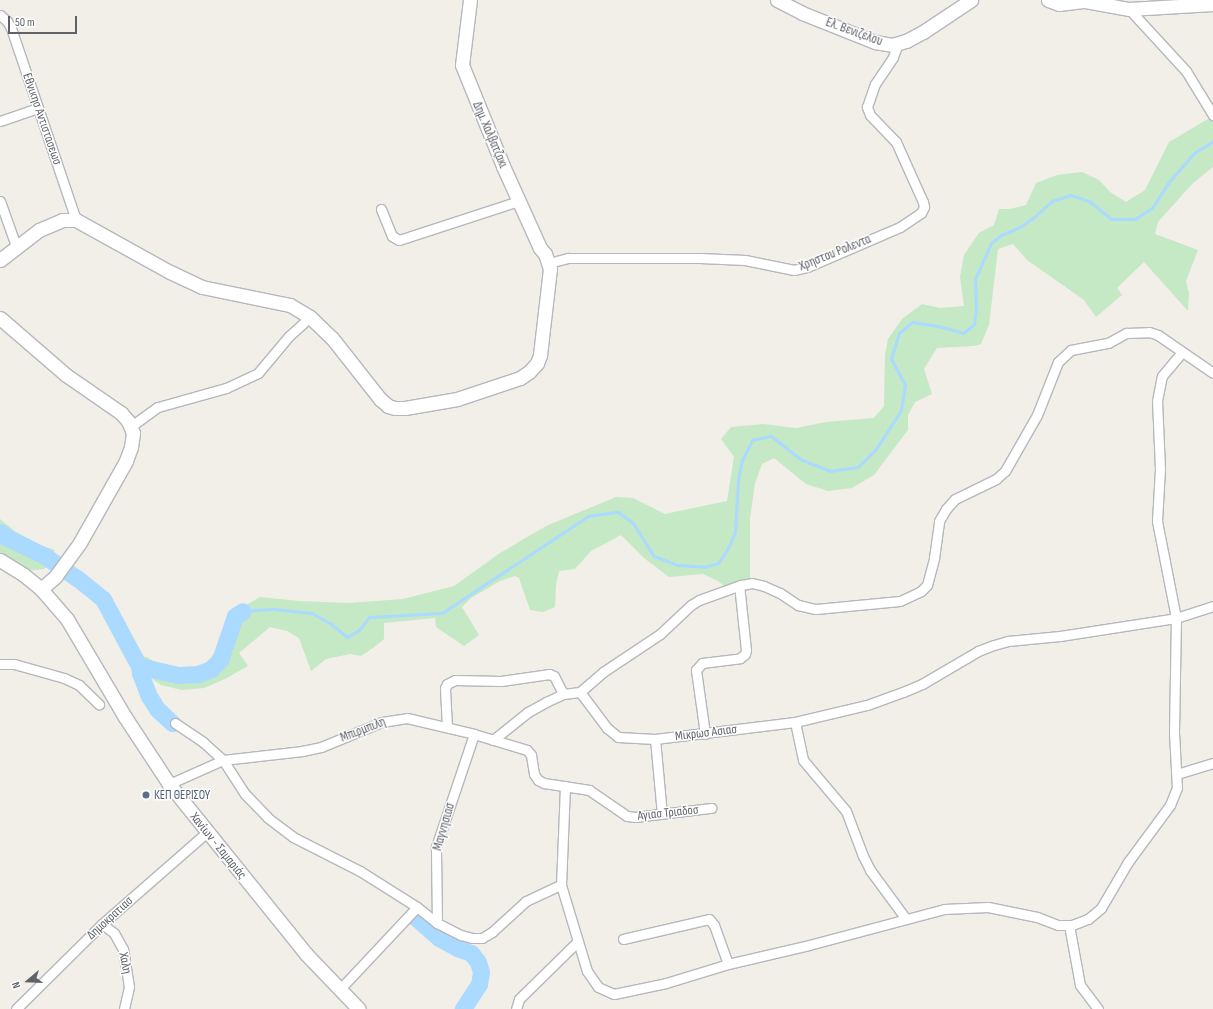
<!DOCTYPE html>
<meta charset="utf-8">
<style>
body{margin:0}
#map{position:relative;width:1213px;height:1009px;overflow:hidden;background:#f1efe8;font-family:"Sofia Sans Condensed",sans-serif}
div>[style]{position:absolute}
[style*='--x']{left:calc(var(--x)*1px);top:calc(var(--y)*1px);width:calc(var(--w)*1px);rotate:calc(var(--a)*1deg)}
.green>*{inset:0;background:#c5e8c5}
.stream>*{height:3px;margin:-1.5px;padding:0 1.5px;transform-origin:1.5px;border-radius:1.5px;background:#aadaff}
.river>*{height:17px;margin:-8.5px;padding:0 8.5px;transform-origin:8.5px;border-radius:8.5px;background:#aadaff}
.roads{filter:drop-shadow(1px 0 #b5b8bc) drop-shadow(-1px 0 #b5b8bc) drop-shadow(0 1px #b5b8bc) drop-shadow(0 -1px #b5b8bc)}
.street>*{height:9px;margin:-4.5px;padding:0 4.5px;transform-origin:4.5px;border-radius:4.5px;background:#fff}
.secondary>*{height:13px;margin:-6.5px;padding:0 6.5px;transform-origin:6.5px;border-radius:6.5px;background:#fff}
.dots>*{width:11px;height:11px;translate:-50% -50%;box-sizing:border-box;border:2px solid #fff;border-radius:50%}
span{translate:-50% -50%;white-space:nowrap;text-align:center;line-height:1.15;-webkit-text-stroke:3px #fff;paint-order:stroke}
.street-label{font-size:13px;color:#5f6368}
.service-label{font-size:13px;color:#4e5e75}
.left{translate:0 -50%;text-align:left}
.north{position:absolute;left:8px;top:961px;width:40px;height:40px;-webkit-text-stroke:3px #fff;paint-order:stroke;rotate:251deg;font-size:11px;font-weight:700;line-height:16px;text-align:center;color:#5f6368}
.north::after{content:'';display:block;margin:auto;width:14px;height:18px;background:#5f6368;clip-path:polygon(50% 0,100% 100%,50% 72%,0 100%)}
.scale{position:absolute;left:8px;top:16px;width:69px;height:18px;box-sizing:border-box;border:2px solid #5f6368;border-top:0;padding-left:5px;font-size:12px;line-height:14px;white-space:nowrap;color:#5f6368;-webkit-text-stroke:3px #fff;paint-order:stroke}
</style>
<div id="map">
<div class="green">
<i style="clip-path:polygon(1213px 116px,1213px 167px,1192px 184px,1158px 222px,1155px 234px,1198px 250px,1186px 281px,1189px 293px,1188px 311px,1144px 262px,1117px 288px,1122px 295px,1096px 317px,1084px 300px,1027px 260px,1013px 244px,998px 249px,989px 325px,981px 344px,974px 346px,937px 348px,924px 369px,932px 394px,915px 402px,908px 415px,908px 430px,874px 475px,852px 488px,828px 491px,806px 484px,774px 458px,762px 464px,755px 483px,750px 519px,750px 590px,735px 594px,718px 581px,703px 574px,669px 577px,644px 558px,621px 535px,591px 551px,575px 569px,559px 571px,556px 585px,555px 607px,543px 612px,530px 610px,519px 578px,515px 576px,500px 581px,471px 598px,462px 607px,479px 635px,464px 646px,436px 627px,435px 618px,384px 623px,384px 639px,373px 648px,361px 656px,350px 654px,326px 659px,311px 671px,299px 638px,287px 631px,270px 627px,239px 653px,248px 666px,225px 679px,204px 688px,182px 690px,161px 685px,147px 675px,135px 672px,129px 655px,147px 657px,161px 666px,175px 669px,189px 670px,200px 668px,210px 659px,217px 649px,231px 614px,260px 597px,299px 601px,348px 603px,403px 599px,454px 586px,500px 553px,546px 526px,616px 497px,633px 498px,665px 514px,727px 501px,734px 457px,721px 439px,731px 427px,763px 424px,796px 428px,826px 422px,874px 418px,884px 406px,885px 355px,888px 339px,902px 319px,922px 304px,940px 308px,964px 306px,960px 277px,964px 255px,979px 233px,994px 225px,999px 209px,1010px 209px,1026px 205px,1036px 183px,1057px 175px,1082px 172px,1099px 180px,1110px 192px,1126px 202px,1145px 190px,1169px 142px)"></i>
<i style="clip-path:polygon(0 519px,16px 532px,40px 545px,55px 550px,51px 563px,44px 569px,28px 571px,0 553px)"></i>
</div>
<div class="stream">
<i style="--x:243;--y:611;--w:31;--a:-4"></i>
<i style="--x:274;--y:609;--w:38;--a:6"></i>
<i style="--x:312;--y:613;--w:22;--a:30"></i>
<i style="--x:331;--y:624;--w:21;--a:39"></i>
<i style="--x:347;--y:637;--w:14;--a:-30"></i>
<i style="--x:359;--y:630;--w:16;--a:-52"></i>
<i style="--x:369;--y:617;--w:73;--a:-3.1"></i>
<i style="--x:442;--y:613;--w:175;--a:-33.6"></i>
<i style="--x:588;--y:516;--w:30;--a:-8"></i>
<i style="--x:618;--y:512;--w:19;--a:36"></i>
<i style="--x:633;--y:523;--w:39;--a:58"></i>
<i style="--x:654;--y:556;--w:26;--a:21"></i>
<i style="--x:678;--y:565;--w:26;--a:4"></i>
<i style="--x:704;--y:567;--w:15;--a:-16"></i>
<i style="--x:718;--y:563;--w:18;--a:-56"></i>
<i style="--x:728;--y:548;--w:17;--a:-66"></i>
<i style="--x:735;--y:532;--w:52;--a:-86.7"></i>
<i style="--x:738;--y:480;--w:20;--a:-79"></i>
<i style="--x:742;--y:460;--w:22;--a:-63"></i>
<i style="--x:752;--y:440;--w:19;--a:-12"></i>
<i style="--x:771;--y:436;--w:39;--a:38"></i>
<i style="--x:802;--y:460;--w:30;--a:21"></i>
<i style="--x:830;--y:471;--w:28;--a:-8"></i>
<i style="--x:858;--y:467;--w:25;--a:-45"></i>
<i style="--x:876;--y:449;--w:46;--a:-57.3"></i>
<i style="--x:901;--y:410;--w:25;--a:-81"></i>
<i style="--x:905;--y:385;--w:30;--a:-118"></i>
<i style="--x:891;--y:359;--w:27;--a:-73"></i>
<i style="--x:899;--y:333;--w:17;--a:-40"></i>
<i style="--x:912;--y:322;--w:30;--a:9"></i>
<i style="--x:942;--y:327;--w:22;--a:16"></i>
<i style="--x:963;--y:333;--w:14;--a:-39"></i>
<i style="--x:974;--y:324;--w:17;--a:-83"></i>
<i style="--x:976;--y:307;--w:28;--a:-92"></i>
<i style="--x:975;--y:279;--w:39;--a:-66"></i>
<i style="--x:991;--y:243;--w:13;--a:-39"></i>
<i style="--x:1001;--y:235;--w:21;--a:-23"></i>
<i style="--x:1020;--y:227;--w:16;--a:-35"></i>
<i style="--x:1033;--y:218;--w:25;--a:-42"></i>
<i style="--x:1052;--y:201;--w:19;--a:-18"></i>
<i style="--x:1070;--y:195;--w:20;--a:18"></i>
<i style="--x:1089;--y:201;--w:28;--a:39"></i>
<i style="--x:1111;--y:219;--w:24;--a:0"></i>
<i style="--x:1135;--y:219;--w:20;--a:-33"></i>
<i style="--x:1152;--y:208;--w:30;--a:-57"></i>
<i style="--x:1168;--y:183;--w:40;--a:-49"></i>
<i style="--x:1194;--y:153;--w:22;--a:-32"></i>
</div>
<div class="river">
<i style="--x:0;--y:532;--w:8;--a:40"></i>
<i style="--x:6;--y:537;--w:43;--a:26"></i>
<i style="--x:45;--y:556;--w:39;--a:35"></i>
<i style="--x:77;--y:578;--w:33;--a:39"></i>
<i style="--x:103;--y:599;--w:76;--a:61.8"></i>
<i style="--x:139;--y:666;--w:7;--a:82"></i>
<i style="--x:140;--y:673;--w:25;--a:69"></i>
<i style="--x:149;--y:696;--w:15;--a:58"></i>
<i style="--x:157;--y:709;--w:21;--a:43"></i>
<i style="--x:139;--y:666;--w:40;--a:13"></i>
<i style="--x:178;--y:675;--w:20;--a:-3"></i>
<i style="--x:198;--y:674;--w:14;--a:-21"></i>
<i style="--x:211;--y:669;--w:13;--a:-45"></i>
<i style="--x:220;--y:660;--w:46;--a:-71.2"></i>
<i style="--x:235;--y:616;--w:9;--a:-32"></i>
<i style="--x:415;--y:917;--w:32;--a:41"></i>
<i style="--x:439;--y:938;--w:21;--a:29"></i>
<i style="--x:457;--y:948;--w:15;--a:20"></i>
<i style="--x:471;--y:953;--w:11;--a:52"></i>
<i style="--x:478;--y:962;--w:10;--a:73"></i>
<i style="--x:481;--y:972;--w:12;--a:99"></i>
<i style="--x:479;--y:984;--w:30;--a:123"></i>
</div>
<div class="roads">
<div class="street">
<i style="--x:1129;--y:9;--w:84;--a:47.4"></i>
<i style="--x:1186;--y:71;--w:52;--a:58.5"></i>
<i style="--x:0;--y:15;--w:9;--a:41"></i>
<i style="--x:7;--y:21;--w:8;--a:60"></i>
<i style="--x:11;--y:28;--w:203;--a:71.3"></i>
<i style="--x:0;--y:121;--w:40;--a:-18.9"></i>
<i style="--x:0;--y:201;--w:48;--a:70.4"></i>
<i style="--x:381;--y:209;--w:29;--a:68"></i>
<i style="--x:392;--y:236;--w:8;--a:30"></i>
<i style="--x:399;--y:240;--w:125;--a:-18.1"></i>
<i style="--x:549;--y:263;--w:20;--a:-15"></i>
<i style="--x:568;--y:258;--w:132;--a:0"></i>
<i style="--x:700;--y:258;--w:45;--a:2.5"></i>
<i style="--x:745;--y:260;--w:50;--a:11.5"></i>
<i style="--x:794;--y:270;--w:13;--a:-13"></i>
<i style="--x:807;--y:267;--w:101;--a:-23.3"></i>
<i style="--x:900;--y:227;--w:25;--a:-34"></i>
<i style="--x:921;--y:213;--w:7;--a:-63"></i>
<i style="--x:924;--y:207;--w:5;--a:-101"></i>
<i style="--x:923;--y:202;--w:66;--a:-114.2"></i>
<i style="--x:896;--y:142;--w:37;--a:-134"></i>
<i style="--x:870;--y:115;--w:9;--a:-111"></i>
<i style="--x:867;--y:107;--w:24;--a:-71"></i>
<i style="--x:875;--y:84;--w:32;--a:-56"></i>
<i style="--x:893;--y:57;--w:15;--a:-70"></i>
<i style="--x:130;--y:427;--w:34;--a:-36"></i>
<i style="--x:158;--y:407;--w:71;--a:-15.6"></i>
<i style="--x:226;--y:388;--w:35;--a:-25"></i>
<i style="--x:258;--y:373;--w:48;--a:-50"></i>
<i style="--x:289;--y:336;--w:28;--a:-42"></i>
<i style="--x:0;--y:664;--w:14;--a:0"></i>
<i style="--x:14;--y:664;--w:52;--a:15.6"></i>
<i style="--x:64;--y:678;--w:17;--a:25"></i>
<i style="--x:79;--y:685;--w:28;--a:44"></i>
<i style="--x:580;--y:692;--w:30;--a:-41"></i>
<i style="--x:603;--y:672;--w:69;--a:-33.7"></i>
<i style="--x:660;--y:634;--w:42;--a:-43.1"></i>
<i style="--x:691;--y:605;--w:9;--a:-32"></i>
<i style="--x:699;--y:600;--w:45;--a:-19.7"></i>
<i style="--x:741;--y:585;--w:11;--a:-10"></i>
<i style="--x:752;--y:583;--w:12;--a:14"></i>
<i style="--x:764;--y:586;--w:17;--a:24"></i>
<i style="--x:780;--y:593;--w:22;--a:34"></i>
<i style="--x:798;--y:605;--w:18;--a:13"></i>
<i style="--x:816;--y:609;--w:84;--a:-5.4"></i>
<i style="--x:900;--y:601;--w:23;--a:-25"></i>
<i style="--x:921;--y:591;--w:8;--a:-45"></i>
<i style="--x:927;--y:585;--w:28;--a:-75"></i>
<i style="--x:934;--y:558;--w:37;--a:-82"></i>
<i style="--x:939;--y:521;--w:14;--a:-60"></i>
<i style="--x:946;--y:509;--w:13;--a:-48"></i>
<i style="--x:955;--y:499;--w:46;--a:-26"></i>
<i style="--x:996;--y:479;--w:12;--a:-42"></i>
<i style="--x:1005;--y:471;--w:64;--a:-60.3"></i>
<i style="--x:1037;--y:415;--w:57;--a:-68.4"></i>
<i style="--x:1058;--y:362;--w:18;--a:-43"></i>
<i style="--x:1071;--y:350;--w:38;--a:-11"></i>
<i style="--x:1108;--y:343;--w:21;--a:-29"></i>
<i style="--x:1126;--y:333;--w:23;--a:-2"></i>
<i style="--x:1149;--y:332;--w:9;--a:18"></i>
<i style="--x:1158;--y:335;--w:67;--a:34.6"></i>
<i style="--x:795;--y:722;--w:39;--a:78"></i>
<i style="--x:803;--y:760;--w:67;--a:49.9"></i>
<i style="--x:846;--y:811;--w:48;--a:69.3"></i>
<i style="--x:863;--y:856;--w:16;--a:63"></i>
<i style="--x:870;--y:870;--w:61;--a:53.7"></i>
<i style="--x:175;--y:723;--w:34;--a:34"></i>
<i style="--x:203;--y:742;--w:27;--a:42"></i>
<i style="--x:223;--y:760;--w:40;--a:57.1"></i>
<i style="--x:245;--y:794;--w:33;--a:46"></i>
<i style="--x:268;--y:818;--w:31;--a:37"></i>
<i style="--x:293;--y:837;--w:75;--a:26.9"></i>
<i style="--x:360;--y:871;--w:67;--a:32.3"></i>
<i style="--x:417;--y:907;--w:26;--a:39"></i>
<i style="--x:437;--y:923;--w:27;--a:27"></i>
<i style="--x:461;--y:935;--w:11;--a:15"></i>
<i style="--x:472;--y:938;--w:10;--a:0"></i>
<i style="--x:482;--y:938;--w:12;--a:-31"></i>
<i style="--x:492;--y:932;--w:46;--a:-42.4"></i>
<i style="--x:526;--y:901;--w:38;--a:-25"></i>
<i style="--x:447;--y:727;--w:39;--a:-93"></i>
<i style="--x:445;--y:688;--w:4;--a:-63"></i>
<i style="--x:447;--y:684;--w:9;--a:-27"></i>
<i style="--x:455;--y:680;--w:46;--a:1.2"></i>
<i style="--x:501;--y:681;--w:49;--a:-8.3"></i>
<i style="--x:549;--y:674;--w:5;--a:22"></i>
<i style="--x:554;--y:676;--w:20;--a:63"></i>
<i style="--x:705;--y:734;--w:65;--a:-98"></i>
<i style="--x:696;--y:670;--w:9;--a:-49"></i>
<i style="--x:702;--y:663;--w:38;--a:-7"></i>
<i style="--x:740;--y:658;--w:6;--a:-39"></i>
<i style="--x:745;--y:654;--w:4;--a:-76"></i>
<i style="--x:746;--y:650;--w:65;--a:-96.1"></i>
<i style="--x:655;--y:739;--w:75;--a:84.7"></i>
<i style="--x:493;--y:740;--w:45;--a:-38.7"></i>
<i style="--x:528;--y:712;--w:21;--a:-29"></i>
<i style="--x:546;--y:702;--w:19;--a:-25"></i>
<i style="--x:563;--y:694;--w:17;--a:-7"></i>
<i style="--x:580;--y:692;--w:45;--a:53.1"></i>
<i style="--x:607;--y:728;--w:14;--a:39"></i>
<i style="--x:618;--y:737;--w:37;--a:3"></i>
<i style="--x:655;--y:739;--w:141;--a:-6.9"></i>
<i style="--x:795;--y:722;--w:74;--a:-13.3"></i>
<i style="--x:867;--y:705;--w:38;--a:-20"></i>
<i style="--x:903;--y:692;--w:21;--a:-23"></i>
<i style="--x:922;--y:684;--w:65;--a:-30.5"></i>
<i style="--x:978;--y:651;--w:17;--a:-21"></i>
<i style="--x:994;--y:645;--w:15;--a:-16"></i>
<i style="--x:1008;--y:641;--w:52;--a:-5.5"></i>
<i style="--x:1060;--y:636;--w:117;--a:-8.8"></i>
<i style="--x:1176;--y:618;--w:39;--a:-18"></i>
<i style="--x:1177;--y:774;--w:38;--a:-17"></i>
<i style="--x:169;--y:784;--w:59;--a:-24"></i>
<i style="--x:223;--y:760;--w:80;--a:-6.5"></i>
<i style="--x:302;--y:751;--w:19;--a:-12"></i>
<i style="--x:321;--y:747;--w:66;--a:-22.3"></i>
<i style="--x:382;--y:722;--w:25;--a:-9"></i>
<i style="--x:407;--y:718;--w:69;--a:13.4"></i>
<i style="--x:474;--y:734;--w:55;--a:16.8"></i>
<i style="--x:527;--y:750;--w:6;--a:51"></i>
<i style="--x:531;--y:755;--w:19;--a:81"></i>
<i style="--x:534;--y:774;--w:7;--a:56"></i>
<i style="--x:538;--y:780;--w:7;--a:27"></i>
<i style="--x:544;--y:783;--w:46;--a:8.8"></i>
<i style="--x:589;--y:790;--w:46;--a:34.4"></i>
<i style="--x:627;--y:816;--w:8;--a:7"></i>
<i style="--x:635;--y:817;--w:77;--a:-6.8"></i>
<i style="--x:565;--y:786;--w:99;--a:92.3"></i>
<i style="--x:561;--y:885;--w:90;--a:73.2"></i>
<i style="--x:587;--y:971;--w:19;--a:55"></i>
<i style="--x:598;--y:987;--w:17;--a:24"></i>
<i style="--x:614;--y:994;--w:53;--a:-11.9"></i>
<i style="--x:666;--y:983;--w:65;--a:-17"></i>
<i style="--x:728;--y:964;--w:83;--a:-13.2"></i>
<i style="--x:809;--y:945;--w:140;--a:-14.9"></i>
<i style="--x:944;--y:909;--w:44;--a:-2.6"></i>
<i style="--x:988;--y:907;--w:50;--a:11.5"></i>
<i style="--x:1037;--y:917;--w:22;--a:21"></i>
<i style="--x:1058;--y:925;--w:14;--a:0"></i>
<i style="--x:1072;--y:925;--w:17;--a:-21"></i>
<i style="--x:1088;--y:919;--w:17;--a:-40"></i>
<i style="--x:1101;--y:908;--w:53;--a:-59.6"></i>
<i style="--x:1128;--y:862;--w:71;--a:-53.6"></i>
<i style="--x:1170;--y:805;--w:18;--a:-68"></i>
<i style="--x:1177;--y:788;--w:56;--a:-93.1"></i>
<i style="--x:1174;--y:732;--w:114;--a:-89"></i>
<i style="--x:1176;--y:618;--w:99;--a:-101.1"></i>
<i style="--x:1157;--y:521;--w:52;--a:-86.7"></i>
<i style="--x:1160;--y:469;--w:68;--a:-92.5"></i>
<i style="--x:1157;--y:401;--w:25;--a:-79"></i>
<i style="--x:1162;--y:376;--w:31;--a:-50"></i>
<i style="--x:437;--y:923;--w:76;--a:-90.8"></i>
<i style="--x:436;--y:847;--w:119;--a:-71.4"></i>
<i style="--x:102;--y:924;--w:15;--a:37"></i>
<i style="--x:114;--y:933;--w:18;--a:61"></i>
<i style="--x:123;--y:949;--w:38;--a:81"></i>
<i style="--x:129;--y:987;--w:23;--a:103"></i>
<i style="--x:1069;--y:925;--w:61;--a:79.6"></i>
<i style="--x:1080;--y:985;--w:30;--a:53"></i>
<i style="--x:623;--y:939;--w:88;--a:-13.1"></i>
<i style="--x:709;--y:919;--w:8;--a:50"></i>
<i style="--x:714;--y:925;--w:41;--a:70.3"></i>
<i style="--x:340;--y:989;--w:112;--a:-46.8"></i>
<i style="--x:16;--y:1009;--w:121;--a:-44.7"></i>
<i style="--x:102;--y:924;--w:140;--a:-41.2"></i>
<i style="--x:516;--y:1009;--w:10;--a:-73"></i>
<i style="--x:519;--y:999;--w:81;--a:-44.5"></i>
</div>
<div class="secondary">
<i style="--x:777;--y:0;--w:28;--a:27"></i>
<i style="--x:802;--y:13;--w:79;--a:21.7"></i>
<i style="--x:875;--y:42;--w:17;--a:10"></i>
<i style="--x:892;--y:45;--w:15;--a:-16"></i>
<i style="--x:906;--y:41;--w:19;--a:-28"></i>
<i style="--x:923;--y:32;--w:58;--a:-33.7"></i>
<i style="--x:1048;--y:0;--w:12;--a:20"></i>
<i style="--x:1059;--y:4;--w:26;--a:-7"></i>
<i style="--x:1085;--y:1;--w:45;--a:10.3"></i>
<i style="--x:1129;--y:9;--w:84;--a:-3.4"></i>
<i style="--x:0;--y:260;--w:49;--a:-37.6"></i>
<i style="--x:39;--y:230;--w:25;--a:-23"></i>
<i style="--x:62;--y:220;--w:14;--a:0"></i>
<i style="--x:76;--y:220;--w:107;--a:29"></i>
<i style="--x:170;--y:272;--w:35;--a:25"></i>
<i style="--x:202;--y:287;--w:90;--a:11.6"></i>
<i style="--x:290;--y:305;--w:23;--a:31"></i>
<i style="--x:310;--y:317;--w:30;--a:44"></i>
<i style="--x:332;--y:338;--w:78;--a:51.8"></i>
<i style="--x:380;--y:399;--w:11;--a:41"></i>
<i style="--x:388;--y:406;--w:7;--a:16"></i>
<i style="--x:395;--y:408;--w:10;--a:0"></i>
<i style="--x:405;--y:408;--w:53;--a:-9.8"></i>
<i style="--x:457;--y:399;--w:66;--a:-18.4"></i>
<i style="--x:520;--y:378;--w:11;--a:-34"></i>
<i style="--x:529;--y:372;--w:12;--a:-48"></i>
<i style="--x:537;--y:363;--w:9;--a:-69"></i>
<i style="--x:540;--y:355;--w:87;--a:-83.4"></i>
<i style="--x:550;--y:269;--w:16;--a:-108"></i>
<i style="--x:545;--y:254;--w:8;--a:-130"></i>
<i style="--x:540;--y:248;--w:90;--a:-114.3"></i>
<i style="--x:503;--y:166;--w:109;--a:-112.1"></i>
<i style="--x:462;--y:65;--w:65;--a:-83"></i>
<i style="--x:0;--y:318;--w:87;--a:40.8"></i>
<i style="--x:66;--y:375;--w:67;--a:34.6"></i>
<i style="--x:121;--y:413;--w:11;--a:49"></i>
<i style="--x:128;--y:421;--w:13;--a:67"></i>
<i style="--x:133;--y:433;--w:14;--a:98"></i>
<i style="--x:131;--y:447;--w:15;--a:110"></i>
<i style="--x:126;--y:461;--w:95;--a:119.5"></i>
<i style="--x:79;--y:544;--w:39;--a:126"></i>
<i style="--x:56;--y:576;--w:20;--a:139"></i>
<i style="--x:0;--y:560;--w:28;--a:32"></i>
<i style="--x:24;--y:575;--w:22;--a:39"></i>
<i style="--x:41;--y:589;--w:40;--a:49"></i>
<i style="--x:67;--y:619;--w:114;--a:59.4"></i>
<i style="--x:125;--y:717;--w:80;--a:56.7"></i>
<i style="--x:169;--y:784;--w:218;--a:51.1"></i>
<i style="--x:306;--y:954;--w:76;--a:46.1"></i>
</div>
</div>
<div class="dots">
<i style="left:146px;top:795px;background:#5c6f8a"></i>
</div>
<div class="street-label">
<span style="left:854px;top:32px;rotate:20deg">Ελ. Βενιζελου</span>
<span style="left:42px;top:119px;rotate:71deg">Εθνικησ Αντιστασεωσ</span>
<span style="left:490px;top:135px;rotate:67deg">Δημ. Χαλβατζακι</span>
<span style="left:835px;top:253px;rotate:-22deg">Χρηστου Ρολεντα</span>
<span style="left:363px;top:730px;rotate:-21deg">Μπιρμπιλη</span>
<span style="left:706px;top:733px;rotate:-7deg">Μικρωσ Ασιασ</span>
<span style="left:668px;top:813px;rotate:-6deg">Αγιασ Τριαδοσ</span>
<span style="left:444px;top:827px;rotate:-74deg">Μαγνησιασ</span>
<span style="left:218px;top:846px;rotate:51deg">Χανίων - Σαμαριάς</span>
<span style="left:110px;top:918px;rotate:-42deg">Δημοκρατιασ</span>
<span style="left:125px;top:963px;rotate:78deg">Χαλη</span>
</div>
<div class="service-label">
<span class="left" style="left:154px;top:795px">ΚΕΠ ΘΕΡΙΣΟΥ</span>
</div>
<div class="north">N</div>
<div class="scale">50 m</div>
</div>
